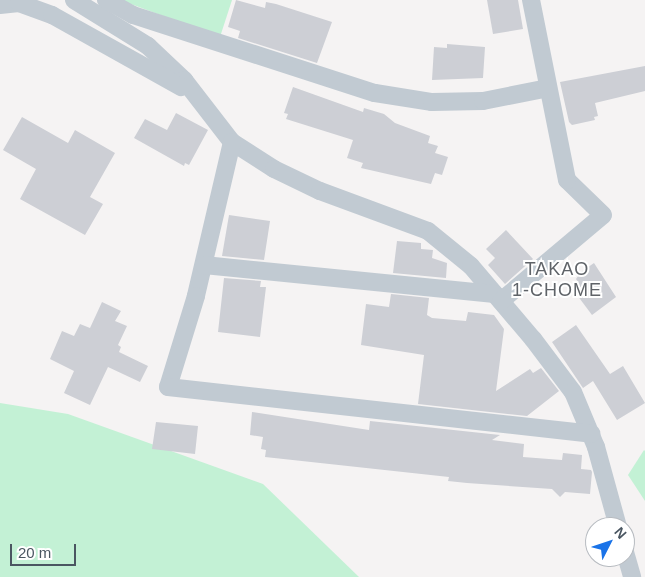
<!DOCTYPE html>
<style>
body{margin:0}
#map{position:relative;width:645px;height:577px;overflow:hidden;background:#f5f3f3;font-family:Arial,sans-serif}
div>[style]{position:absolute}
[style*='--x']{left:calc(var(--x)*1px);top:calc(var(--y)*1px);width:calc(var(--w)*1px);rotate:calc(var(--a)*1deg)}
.green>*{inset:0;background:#c3f1d5}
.building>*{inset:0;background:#cdcfd5}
.street>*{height:18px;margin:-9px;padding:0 9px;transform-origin:9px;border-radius:9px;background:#c1cad2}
span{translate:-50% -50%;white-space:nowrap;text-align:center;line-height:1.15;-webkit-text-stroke:4px #fff;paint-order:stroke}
.neighbourhood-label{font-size:18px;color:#5f6368;letter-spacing:1px}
.north{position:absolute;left:585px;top:517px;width:50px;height:50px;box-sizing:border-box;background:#fff;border:1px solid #b7bbc0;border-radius:50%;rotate:49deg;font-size:14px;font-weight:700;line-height:20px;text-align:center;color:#4a5661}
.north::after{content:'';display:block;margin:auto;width:18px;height:22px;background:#1a73e8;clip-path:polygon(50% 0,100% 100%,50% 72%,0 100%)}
.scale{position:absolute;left:10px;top:544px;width:66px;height:22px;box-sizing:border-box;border:2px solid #4a5661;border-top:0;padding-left:6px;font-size:15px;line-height:18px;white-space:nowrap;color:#4a5661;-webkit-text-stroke:4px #fff;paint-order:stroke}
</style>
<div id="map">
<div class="green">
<i style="clip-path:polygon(120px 0,232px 0,220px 37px)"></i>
<i style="clip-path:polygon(0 403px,68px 414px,263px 484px,359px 577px,0 577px)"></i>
<i style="clip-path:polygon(644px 450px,645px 451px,645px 501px,628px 475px)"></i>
</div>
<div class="building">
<i style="clip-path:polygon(236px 0,265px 8px,266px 2px,276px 4px,332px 22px,317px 63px,238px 38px,240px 31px,228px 27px)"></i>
<i style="clip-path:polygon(487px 0,518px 0,523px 29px,493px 34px)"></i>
<i style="clip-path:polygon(447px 44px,485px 47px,483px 78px,432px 80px,434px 47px,447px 48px)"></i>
<i style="clip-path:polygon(645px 66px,645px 91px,595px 103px,598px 116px,594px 117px,595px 120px,572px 125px,569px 122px,560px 82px)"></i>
<i style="clip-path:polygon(293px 87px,363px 112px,364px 108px,384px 114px,395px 123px,430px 136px,428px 143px,438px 146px,435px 153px,448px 157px,442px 175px,435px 173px,431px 184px,361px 168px,363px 163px,347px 158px,353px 140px,286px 119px,288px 114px,284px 113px)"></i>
<i style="clip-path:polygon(176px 113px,208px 130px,189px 165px,185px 163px,184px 166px,134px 138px,145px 119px,167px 130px)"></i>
<i style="clip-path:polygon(22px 117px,68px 143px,75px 130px,115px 153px,90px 197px,103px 204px,85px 235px,20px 199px,36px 169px,3px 150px)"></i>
<i style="clip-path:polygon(229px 215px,270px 221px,264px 260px,222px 256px)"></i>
<i style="clip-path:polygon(506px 230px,533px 259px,505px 284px,488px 265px,495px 258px,486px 249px)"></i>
<i style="clip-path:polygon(397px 241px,421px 243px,421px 249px,433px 250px,432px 258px,447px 263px,446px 278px,393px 273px)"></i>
<i style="clip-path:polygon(594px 263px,616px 297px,592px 315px,571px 287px,578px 282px,576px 279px,581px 272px)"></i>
<i style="clip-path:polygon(224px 278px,261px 281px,260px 287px,266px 287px,260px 337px,218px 332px)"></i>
<i style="clip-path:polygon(391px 294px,429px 298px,427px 315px,432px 318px,466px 321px,468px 312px,494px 315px,504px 329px,496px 391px,530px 369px,533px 373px,541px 368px,559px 391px,527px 416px,418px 404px,424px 355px,361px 345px,366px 304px,389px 307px)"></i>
<i style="clip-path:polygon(102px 302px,121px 311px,115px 321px,127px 326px,118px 345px,121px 347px,119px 352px,148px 366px,140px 382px,108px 367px,90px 405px,64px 393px,74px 371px,50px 359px,62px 331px,74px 336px,80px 324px,90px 328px)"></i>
<i style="clip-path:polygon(576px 325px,610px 374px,623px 366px,645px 403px,617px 420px,593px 381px,583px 388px,552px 342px)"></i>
<i style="clip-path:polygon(252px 412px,369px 430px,370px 421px,500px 435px,492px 440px,524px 444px,523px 457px,562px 460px,563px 453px,582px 455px,581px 469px,591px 470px,592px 472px,590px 494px,565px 492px,560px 497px,552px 489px,467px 483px,448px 481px,449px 477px,265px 457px,266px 450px,261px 449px,263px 437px,250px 435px)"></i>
<i style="clip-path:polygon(156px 422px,198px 426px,195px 454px,152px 449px)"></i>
</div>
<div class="street">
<i style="--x:74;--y:0;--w:87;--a:31.9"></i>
<i style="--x:148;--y:46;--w:50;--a:43.4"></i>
<i style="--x:184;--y:80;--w:78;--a:52.3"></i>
<i style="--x:232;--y:142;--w:50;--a:32.7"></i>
<i style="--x:274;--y:169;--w:51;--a:25.6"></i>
<i style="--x:320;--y:191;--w:115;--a:20.3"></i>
<i style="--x:428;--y:231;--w:55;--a:39.1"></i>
<i style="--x:471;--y:266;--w:96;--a:49.7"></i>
<i style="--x:533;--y:339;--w:66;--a:53"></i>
<i style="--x:573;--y:392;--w:60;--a:67.3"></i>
<i style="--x:596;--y:447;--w:83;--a:74.6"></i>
<i style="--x:106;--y:0;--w:31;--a:29"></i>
<i style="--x:133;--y:15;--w:254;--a:17.9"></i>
<i style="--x:375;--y:93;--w:58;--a:9"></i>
<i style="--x:432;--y:102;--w:51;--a:-1.1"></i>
<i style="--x:483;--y:101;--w:66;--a:-11.3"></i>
<i style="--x:0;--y:5;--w:19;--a:-6"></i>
<i style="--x:19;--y:3;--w:35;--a:20"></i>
<i style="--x:52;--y:15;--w:148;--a:29.2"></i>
<i style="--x:232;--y:142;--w:158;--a:103.2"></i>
<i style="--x:196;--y:296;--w:95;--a:107.1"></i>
<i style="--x:168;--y:387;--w:426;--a:6.3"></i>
<i style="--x:204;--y:265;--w:292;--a:5.7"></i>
<i style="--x:501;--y:301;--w:133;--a:-40.1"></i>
<i style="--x:603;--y:215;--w:50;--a:-135.8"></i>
<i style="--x:567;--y:180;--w:184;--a:-101.3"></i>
<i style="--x:625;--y:552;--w:26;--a:74"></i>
</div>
<div class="neighbourhood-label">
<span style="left:557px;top:280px">TAKAO<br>1-CHOME</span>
</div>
<div class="north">N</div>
<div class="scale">20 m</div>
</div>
